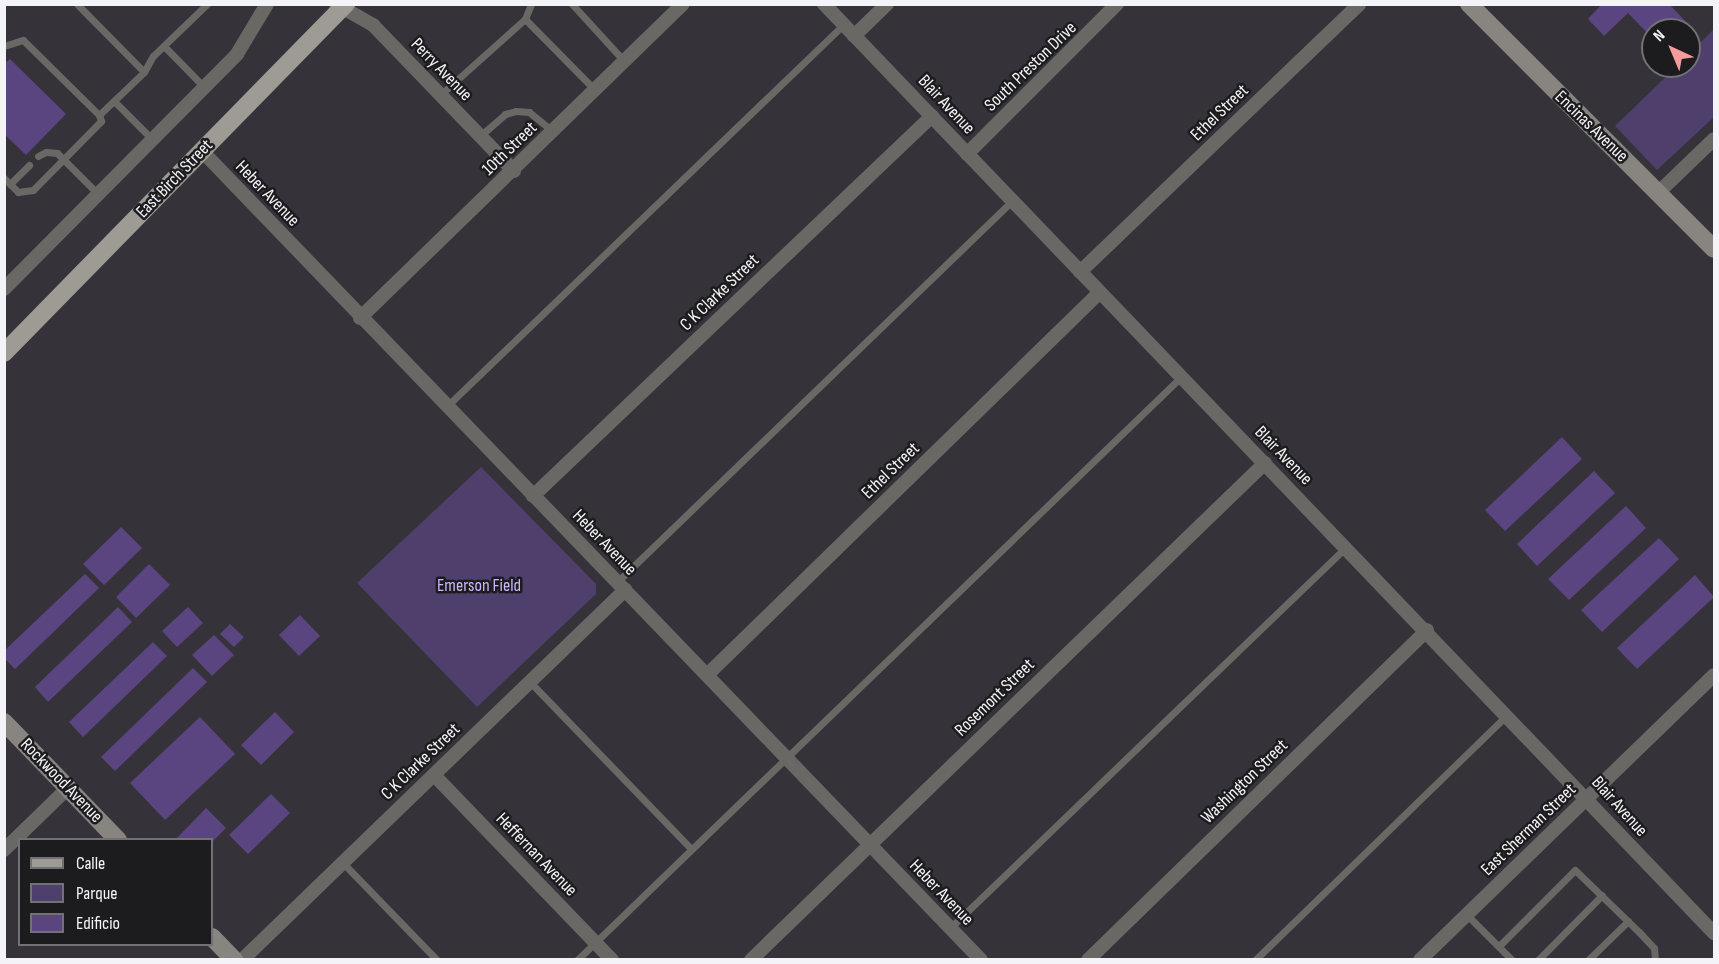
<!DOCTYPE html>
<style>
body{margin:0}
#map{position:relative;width:1719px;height:964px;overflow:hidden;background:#353339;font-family:"Sofia Sans Condensed",sans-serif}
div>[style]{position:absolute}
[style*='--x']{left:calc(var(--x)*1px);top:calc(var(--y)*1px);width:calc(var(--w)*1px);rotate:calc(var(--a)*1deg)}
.green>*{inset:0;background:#4f3f6d}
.building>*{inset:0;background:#5a4581}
.lane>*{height:7px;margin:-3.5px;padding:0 3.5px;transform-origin:3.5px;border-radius:3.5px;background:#6a6865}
.street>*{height:14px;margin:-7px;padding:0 7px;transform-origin:7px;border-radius:7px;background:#6a6865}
.secondary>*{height:18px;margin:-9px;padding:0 9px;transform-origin:9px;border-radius:9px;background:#888480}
.primary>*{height:18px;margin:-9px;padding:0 9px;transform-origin:9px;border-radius:9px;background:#9e9a94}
span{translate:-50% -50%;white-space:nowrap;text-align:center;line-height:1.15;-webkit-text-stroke:5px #1c1b1e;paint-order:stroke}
.street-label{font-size:18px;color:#f4f3f7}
.park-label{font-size:18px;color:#cdb6fd}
.frame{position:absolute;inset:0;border:6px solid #f4f3f7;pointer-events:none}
.legend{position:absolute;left:18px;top:838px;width:195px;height:108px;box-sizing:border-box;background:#1c1b1e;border:2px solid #727175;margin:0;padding:8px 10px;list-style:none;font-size:18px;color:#f4f3f7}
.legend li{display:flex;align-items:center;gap:12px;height:30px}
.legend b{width:30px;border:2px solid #727175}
.north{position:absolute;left:1641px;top:18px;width:60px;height:60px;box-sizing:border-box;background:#1c1b1e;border:2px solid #727175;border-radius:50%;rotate:316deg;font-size:16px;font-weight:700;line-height:24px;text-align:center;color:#f4f3f7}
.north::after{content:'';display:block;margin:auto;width:21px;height:27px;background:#f59b9b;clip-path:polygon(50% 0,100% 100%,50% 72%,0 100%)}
</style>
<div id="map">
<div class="green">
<i style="clip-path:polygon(1714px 29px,1714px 117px,1657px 170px,1615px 126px,1677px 66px,1689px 66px,1689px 54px)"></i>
<i style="clip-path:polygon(481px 467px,596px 584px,596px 594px,477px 707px,357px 583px)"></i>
</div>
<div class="building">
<i style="clip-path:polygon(1602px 4px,1669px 4px,1688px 24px,1682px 30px,1653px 30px,1653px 39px,1628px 13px,1604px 36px,1588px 19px)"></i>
<i style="clip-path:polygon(10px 59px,66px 114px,26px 155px,4px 134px,4px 64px)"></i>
<i style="clip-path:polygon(1562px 437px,1582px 459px,1505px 531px,1485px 510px)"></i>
<i style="clip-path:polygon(1594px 471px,1615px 493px,1537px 566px,1517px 544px)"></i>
<i style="clip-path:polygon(1626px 506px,1646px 528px,1569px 600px,1548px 579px)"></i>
<i style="clip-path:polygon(121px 527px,142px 548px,104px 585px,83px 564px)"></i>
<i style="clip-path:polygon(1659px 538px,1679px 559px,1602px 632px,1581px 610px)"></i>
<i style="clip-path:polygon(149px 564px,170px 585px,136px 618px,116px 597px)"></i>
<i style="clip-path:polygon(85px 574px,99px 588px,15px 669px,4px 658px,4px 651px)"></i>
<i style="clip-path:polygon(1695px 575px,1714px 597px,1637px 669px,1617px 648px)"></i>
<i style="clip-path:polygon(118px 607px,132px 622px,48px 702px,35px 687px)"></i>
<i style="clip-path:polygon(188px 607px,203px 623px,177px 647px,162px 631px)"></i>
<i style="clip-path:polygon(300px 615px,320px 636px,299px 656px,279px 635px)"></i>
<i style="clip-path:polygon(230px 624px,244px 637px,234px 647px,220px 634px)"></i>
<i style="clip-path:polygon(214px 635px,234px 655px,212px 676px,192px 655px)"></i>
<i style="clip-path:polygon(153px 642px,167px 656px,83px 737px,69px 722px)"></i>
<i style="clip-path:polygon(193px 668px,207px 682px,115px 771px,101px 757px)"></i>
<i style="clip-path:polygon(275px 712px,294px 732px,261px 765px,241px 745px)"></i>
<i style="clip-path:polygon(200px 717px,235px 754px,165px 820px,130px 783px)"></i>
<i style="clip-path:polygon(271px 794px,290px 813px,248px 854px,229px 835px)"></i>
<i style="clip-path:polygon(206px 808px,226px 828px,212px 842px,175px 840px)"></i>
</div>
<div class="lane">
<i style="--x:77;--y:4;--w:95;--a:45.4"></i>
<i style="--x:572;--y:4;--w:79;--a:47.6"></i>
<i style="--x:525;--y:19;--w:16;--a:-68"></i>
<i style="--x:4;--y:46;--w:20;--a:-18"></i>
<i style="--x:23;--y:40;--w:107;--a:44.6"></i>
<i style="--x:164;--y:46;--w:57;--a:45.7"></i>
<i style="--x:440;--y:95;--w:114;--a:-41.8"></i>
<i style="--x:525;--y:19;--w:100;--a:45.4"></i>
<i style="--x:114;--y:101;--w:54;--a:45"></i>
<i style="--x:480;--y:136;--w:33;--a:-41"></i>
<i style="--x:505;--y:114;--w:11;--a:-15"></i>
<i style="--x:516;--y:111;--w:13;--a:4"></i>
<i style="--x:529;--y:112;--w:32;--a:39"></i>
<i style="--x:38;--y:156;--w:9;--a:-27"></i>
<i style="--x:46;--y:152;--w:11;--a:5"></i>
<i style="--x:57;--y:153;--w:58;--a:45"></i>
<i style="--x:4;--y:178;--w:20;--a:45"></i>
<i style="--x:18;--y:192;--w:15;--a:-8"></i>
<i style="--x:33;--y:190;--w:97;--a:-45.4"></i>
<i style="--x:101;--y:121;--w:6;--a:-108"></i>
<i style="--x:99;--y:115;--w:62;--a:-43.7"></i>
<i style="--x:144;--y:72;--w:18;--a:-61"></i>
<i style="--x:153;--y:56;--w:75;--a:-43.9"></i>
<i style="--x:10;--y:184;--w:27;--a:-45"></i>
<i style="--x:446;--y:407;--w:551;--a:-43.9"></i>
<i style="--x:617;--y:582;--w:549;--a:-43.97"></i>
<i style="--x:530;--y:682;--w:232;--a:46"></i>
<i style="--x:343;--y:863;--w:135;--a:45.9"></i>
<i style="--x:1467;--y:915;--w:64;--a:45"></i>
<i style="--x:950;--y:928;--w:550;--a:-43.89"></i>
<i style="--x:1499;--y:946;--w:107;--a:-45"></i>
<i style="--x:1575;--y:870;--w:89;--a:44.1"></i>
<i style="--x:1639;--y:932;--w:22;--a:47"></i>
<i style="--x:1654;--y:948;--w:12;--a:85"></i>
<i style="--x:577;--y:960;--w:839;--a:-43.99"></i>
<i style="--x:1255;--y:960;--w:351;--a:-44.2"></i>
<i style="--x:1538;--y:960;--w:91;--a:-45.4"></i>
<i style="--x:1588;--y:960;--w:56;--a:-44.3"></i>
</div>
<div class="street">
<i style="--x:336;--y:4;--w:43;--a:29.6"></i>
<i style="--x:373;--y:25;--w:203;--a:46"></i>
<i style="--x:824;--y:4;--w:1287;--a:46.23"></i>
<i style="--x:854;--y:36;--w:46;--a:-44.1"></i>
<i style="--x:202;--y:151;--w:1123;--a:46.08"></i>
<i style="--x:967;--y:154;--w:212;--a:-45"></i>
<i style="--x:1659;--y:192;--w:76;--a:-43.9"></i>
<i style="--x:1080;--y:272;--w:387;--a:-43.8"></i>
<i style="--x:4;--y:289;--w:331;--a:-45.2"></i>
<i style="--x:237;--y:54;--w:58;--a:-59"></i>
<i style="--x:360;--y:318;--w:450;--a:-44.2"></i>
<i style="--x:533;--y:496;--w:551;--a:-43.6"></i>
<i style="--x:707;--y:675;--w:547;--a:-44.26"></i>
<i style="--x:434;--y:775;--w:257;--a:46.1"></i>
<i style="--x:4;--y:850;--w:89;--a:-44.1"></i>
<i style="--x:242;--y:960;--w:533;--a:-44.01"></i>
<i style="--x:751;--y:960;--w:715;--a:-44.04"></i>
<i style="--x:1088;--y:960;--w:473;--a:-44.2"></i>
<i style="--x:1420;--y:960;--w:409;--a:-44.1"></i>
</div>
<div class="secondary">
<i style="--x:1469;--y:4;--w:346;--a:45"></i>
<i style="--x:4;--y:722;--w:164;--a:46"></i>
<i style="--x:212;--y:937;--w:32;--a:46"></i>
</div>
<div class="primary">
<i style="--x:4;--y:353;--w:489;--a:-45.6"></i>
</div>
<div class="street-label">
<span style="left:1031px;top:67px;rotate:-44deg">South Preston Drive</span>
<span style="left:441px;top:70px;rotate:46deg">Perry Avenue</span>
<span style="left:946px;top:105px;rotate:47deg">Blair Avenue</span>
<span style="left:1220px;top:113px;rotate:-44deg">Ethel Street</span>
<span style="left:1591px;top:127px;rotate:44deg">Encinas Avenue</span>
<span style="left:510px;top:149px;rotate:-44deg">10th Street</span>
<span style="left:175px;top:179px;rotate:-46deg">East Birch Street</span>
<span style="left:267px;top:194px;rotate:46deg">Heber Avenue</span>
<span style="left:720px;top:293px;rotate:-44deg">C K Clarke Street</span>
<span style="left:1283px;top:456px;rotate:46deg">Blair Avenue</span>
<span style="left:891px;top:471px;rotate:-44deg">Ethel Street</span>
<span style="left:604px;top:543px;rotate:46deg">Heber Avenue</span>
<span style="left:995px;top:698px;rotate:-44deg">Rosemont Street</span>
<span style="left:421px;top:762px;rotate:-44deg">C K Clarke Street</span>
<span style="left:61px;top:781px;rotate:46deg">Rockwood Avenue</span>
<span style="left:1245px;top:782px;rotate:-44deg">Washington Street</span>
<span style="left:1619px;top:807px;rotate:48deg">Blair Avenue</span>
<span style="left:1529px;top:830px;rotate:-44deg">East Sherman Street</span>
<span style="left:536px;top:855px;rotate:46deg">Heffernan Avenue</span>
<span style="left:941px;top:893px;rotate:46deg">Heber Avenue</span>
</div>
<div class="park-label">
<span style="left:479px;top:586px">Emerson Field</span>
</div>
<div class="frame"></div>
<ul class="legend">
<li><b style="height:8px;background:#9e9a94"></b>Calle</li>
<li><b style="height:16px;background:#4f3f6d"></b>Parque</li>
<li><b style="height:16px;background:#5a4581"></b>Edificio</li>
</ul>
<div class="north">N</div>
</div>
